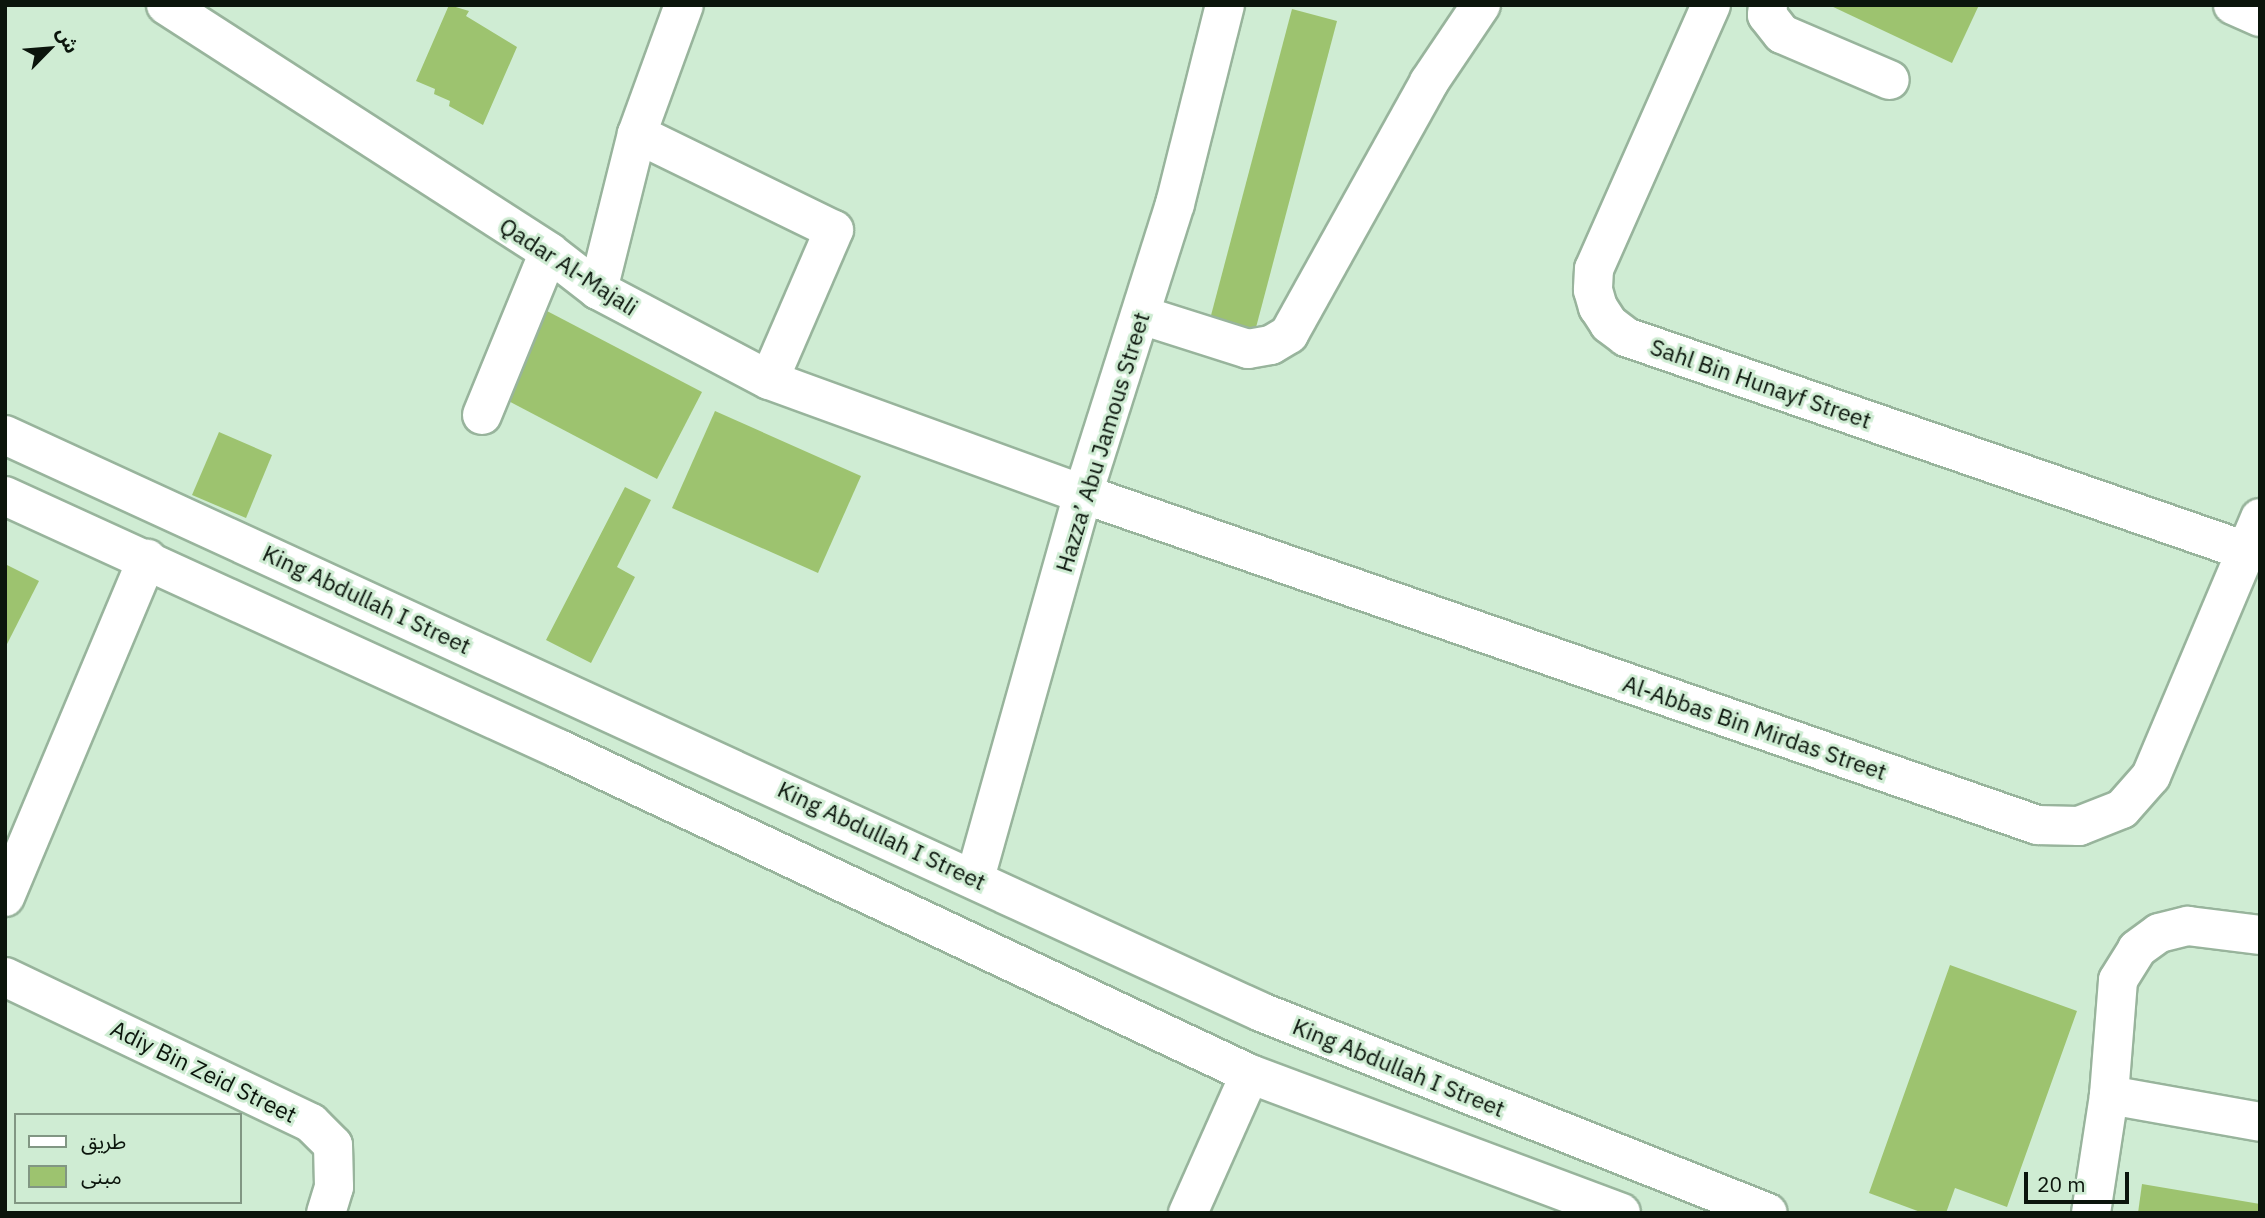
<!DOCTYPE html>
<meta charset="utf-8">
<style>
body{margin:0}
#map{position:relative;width:2265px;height:1218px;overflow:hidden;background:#cfecd3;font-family:"IBM Plex Sans","Noto Sans Arabic",sans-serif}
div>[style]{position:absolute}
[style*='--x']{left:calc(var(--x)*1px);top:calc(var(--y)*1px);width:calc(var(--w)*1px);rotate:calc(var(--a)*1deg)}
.building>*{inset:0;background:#9dc36f}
.roads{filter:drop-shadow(2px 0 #98b49c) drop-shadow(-2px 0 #98b49c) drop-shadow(0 2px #98b49c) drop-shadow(0 -2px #98b49c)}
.minor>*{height:38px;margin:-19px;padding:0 19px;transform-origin:19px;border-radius:19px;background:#fff}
.major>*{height:38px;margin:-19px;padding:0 19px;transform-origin:19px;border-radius:19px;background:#fff}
span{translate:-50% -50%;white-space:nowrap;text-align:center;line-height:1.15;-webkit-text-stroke:6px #cfecd3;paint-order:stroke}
.street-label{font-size:23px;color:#0b150c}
.frame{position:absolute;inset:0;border:7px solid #0b150c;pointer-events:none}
.legend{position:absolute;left:14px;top:1113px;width:228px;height:91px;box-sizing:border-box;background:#cfecd3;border:2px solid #819683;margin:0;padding:9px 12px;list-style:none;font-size:21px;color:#0b150c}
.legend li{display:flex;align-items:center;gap:14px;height:35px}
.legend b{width:35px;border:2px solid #819683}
.north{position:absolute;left:14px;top:14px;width:70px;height:70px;-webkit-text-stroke:5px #cfecd3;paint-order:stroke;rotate:65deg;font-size:19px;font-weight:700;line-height:28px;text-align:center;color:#0b150c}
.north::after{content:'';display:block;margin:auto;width:24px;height:32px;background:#0b150c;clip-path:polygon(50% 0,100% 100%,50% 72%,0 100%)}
.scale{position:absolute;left:2024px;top:1172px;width:105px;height:32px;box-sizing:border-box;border:4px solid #0b150c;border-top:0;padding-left:9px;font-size:21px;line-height:24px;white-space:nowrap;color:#0b150c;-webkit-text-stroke:5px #cfecd3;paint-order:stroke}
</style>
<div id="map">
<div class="building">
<i style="clip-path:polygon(449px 5px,469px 11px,466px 16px,517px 47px,483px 125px,449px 106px,450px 101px,434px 94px,435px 89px,416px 81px)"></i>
<i style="clip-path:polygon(1829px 5px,1979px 5px,1952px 63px)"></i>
<i style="clip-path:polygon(1292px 9px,1337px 21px,1254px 335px,1209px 323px)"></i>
<i style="clip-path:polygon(547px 311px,702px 392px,657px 479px,503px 398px)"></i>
<i style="clip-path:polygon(715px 411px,861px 476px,818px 573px,672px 508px)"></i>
<i style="clip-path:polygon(219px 432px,272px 455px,246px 518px,192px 495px)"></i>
<i style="clip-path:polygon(625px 487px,651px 500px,617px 567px,635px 577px,591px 663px,546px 640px)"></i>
<i style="clip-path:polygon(5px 564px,39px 581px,5px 648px)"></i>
<i style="clip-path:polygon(1950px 965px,2077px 1011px,2007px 1207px,1955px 1188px,1946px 1213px,1923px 1213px,1869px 1193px)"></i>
<i style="clip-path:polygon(2142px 1184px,2260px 1204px,2260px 1213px,2138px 1213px)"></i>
</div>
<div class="roads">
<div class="minor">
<i style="--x:166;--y:5;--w:456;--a:32.8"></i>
<i style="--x:549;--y:252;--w:62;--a:37.8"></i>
<i style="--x:598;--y:290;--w:193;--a:27.8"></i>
<i style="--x:769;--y:380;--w:334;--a:20"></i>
<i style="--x:1083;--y:494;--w:1010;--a:19.13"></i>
<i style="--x:2037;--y:825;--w:42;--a:1.4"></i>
<i style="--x:2079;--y:826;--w:46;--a:-21.6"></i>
<i style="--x:2122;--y:809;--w:44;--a:-48.7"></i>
<i style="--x:2151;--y:776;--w:280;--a:-67.1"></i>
<i style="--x:1711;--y:5;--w:289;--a:113.9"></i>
<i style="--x:1594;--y:269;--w:21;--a:93"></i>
<i style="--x:1593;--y:290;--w:18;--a:74"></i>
<i style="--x:1598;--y:307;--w:20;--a:57"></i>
<i style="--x:1609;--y:324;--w:21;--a:37"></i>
<i style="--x:1626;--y:337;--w:656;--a:19.04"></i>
<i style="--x:1768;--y:5;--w:10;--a:96"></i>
<i style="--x:1767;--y:15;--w:24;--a:52"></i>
<i style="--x:1782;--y:34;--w:117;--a:23.1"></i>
<i style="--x:2233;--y:5;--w:30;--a:24"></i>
<i style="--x:637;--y:134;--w:219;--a:26"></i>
<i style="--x:834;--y:230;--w:163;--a:113.4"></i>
<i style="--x:598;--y:290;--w:161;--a:-76"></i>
<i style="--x:637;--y:134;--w:137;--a:-70"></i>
<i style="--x:1141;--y:315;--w:112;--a:17.6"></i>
<i style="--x:1248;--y:349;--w:23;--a:-10"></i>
<i style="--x:1271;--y:345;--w:21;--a:-31"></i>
<i style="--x:1289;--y:334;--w:288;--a:-60.9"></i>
<i style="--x:1429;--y:82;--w:93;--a:-56"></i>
<i style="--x:482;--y:415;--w:176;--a:-67.7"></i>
<i style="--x:975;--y:878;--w:399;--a:-74.3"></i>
<i style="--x:1083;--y:494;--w:304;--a:-72.4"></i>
<i style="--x:1175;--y:204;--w:205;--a:-75.9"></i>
<i style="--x:5;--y:897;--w:367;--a:-67.2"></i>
<i style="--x:5;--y:977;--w:339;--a:25.5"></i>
<i style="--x:311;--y:1123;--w:31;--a:45"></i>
<i style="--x:333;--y:1145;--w:42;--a:88.6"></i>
<i style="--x:334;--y:1187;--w:27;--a:107"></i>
<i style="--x:2109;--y:1095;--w:153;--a:10.1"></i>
<i style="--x:1188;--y:1213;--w:152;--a:-66"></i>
<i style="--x:2091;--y:1213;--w:119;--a:-81.3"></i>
<i style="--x:2109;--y:1095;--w:115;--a:-85.5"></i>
<i style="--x:2118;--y:980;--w:36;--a:-58"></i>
<i style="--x:2137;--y:949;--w:27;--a:-36"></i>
<i style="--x:2159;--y:933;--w:30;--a:-14"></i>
<i style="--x:2188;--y:926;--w:73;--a:7.1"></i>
</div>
<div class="major">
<i style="--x:5;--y:435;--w:1382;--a:24.67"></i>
<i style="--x:1261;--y:1012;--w:545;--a:21.63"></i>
<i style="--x:5;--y:496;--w:609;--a:24.55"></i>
<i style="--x:559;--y:749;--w:764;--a:25.19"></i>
<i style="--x:1250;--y:1074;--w:396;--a:20.5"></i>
</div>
</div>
<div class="street-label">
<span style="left:569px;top:266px;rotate:33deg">Qadar Al-Majali</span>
<span style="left:1761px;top:383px;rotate:19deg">Sahl Bin Hunayf Street</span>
<span style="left:1102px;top:442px;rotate:-73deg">Hazza’ Abu Jamous Street</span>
<span style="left:367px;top:599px;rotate:25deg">King Abdullah I Street</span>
<span style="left:1755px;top:727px;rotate:19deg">Al-Abbas Bin Mirdas Street</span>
<span style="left:882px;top:835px;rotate:25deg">King Abdullah I Street</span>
<span style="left:1399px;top:1067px;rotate:22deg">King Abdullah I Street</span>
<span style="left:204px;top:1071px;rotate:26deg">Adiy Bin Zeid Street</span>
</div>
<div class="frame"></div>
<ul class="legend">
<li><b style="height:9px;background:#fff"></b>طريق</li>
<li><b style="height:19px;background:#9dc36f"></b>مبنى</li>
</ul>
<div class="north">ش</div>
<div class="scale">20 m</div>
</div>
